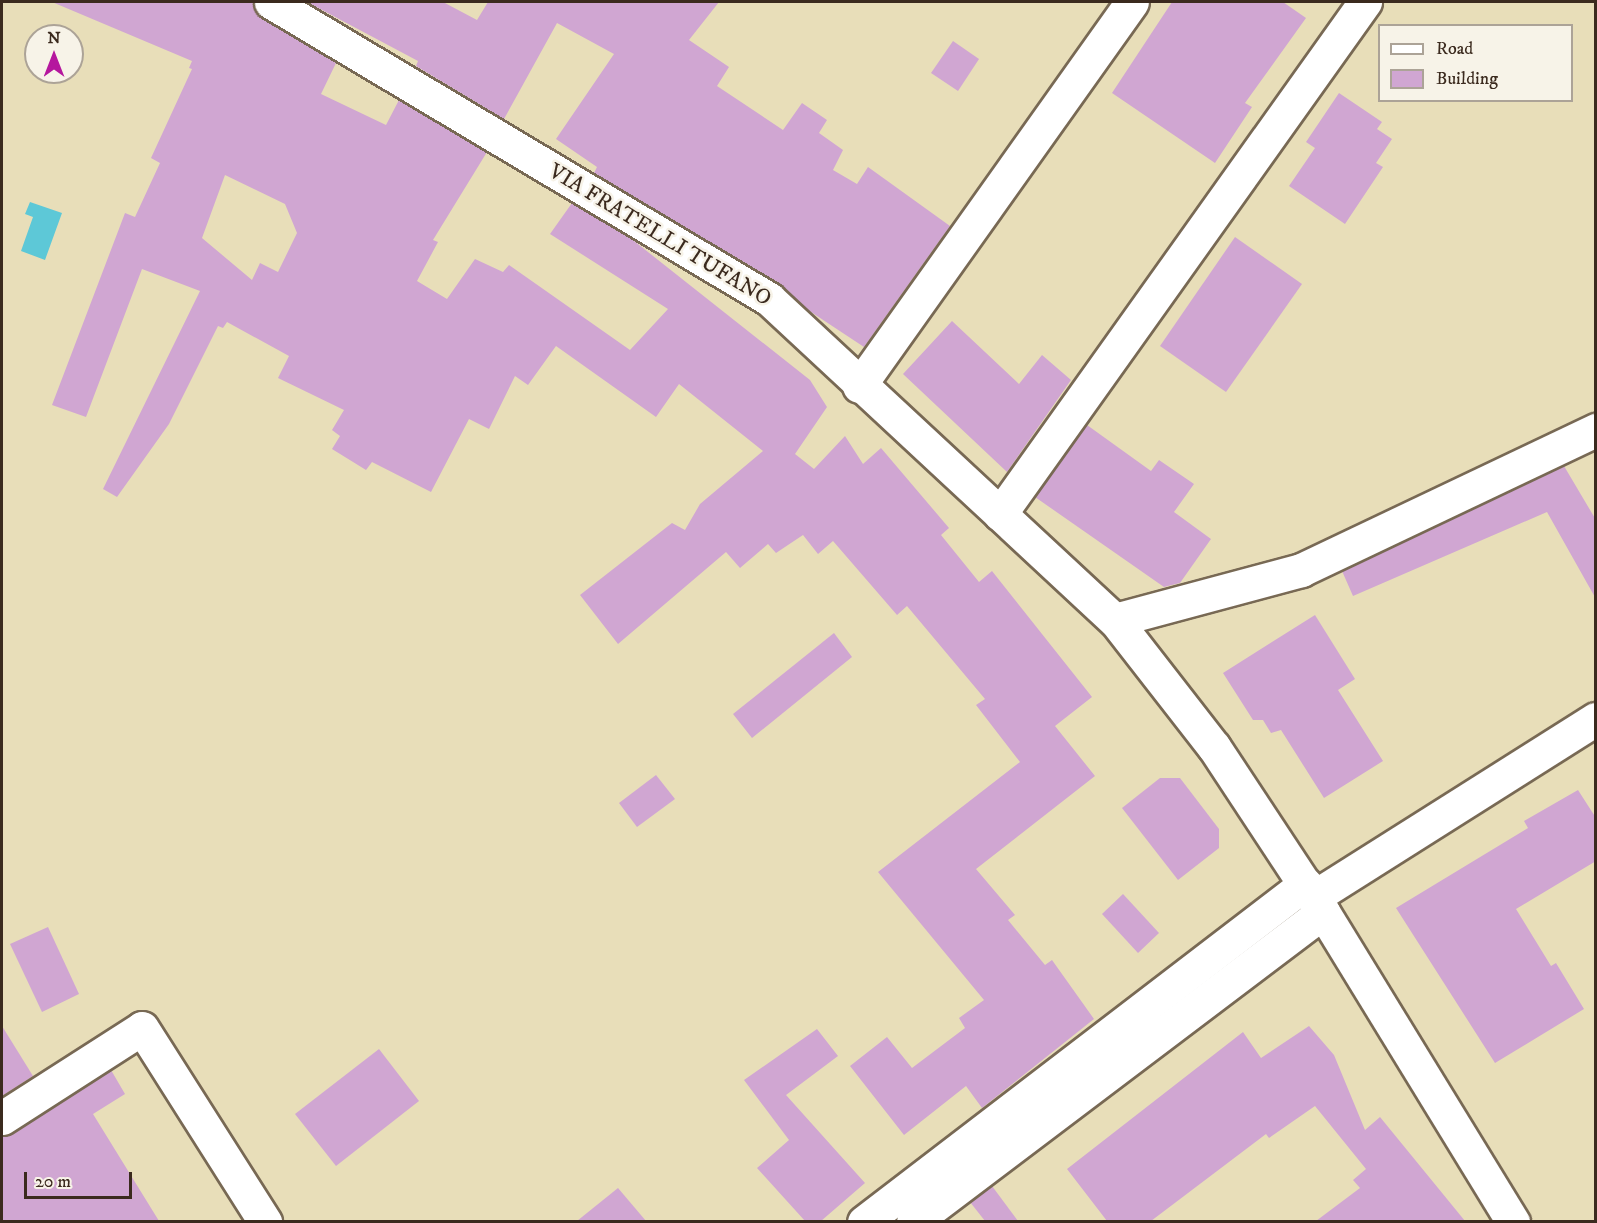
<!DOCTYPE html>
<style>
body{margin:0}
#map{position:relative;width:1597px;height:1223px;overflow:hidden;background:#e8deb9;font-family:"IM FELL DW Pica",serif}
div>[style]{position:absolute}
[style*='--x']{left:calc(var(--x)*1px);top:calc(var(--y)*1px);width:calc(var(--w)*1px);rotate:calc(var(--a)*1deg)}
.water>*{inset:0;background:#5dc8d7}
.building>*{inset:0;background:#d0a6d2}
.roads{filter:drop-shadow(2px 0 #786954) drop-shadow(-2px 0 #786954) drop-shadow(0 2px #786954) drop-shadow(0 -2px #786954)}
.minor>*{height:33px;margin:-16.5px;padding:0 16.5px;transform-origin:16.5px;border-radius:16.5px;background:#fff}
span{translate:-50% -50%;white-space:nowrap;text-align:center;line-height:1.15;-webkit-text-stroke:5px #f7f3e8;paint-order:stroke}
.street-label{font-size:22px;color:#3b2a1e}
.frame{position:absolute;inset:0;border:3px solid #3b2a1e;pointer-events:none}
.legend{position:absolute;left:1378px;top:24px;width:195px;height:78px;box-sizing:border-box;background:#f7f3e8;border:2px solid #aca397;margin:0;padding:8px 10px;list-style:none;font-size:18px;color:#3b2a1e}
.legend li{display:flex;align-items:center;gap:12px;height:30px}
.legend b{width:30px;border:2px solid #aca397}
.north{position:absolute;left:24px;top:24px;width:60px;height:60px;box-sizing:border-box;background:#f7f3e8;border:2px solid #aca397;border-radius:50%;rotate:0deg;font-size:16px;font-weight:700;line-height:24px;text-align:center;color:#3b2a1e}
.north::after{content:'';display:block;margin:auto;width:21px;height:27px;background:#b5179e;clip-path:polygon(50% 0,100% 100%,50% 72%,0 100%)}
.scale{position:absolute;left:24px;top:1172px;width:108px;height:27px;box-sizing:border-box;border:3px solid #3b2a1e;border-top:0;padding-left:8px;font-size:18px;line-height:21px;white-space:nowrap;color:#3b2a1e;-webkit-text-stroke:4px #f7f3e8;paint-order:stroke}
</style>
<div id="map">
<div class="water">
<i style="clip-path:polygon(30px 202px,62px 213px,45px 260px,21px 251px,33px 217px,25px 214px)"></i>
</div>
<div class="building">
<i style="clip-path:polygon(evenodd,52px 2px,252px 2px,261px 18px,336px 63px,321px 94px,386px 125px,399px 100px,487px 152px,433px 240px,438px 242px,417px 281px,447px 299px,475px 259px,503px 272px,509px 265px,630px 350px,668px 309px,550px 234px,572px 203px,629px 237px,810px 380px,827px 407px,795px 454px,814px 469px,845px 436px,863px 464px,881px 448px,949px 528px,941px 535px,979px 582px,992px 571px,1092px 697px,1055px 726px,1095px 776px,976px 869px,1015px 915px,1008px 920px,1045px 965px,1052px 960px,1094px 1019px,982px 1108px,966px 1086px,904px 1135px,850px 1066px,887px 1037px,912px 1068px,965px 1028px,959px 1018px,984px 1000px,878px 872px,1020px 762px,976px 705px,985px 699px,907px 606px,897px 615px,833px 541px,818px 554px,803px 535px,776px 553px,768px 544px,740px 568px,726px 552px,618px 644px,580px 595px,672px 523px,685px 530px,700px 504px,763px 451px,679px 384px,656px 417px,556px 346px,528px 385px,515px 376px,489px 429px,469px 419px,431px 492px,372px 462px,366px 470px,332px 449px,340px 436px,332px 430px,344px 410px,278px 378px,289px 356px,227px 322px,223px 328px,218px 326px,169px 424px,117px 497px,103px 489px,200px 291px,142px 269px,86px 417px,52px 405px,125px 213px,135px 217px,160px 163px,151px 158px,192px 69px,189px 68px,192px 61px,52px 2px,225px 175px,285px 204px,297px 233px,278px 272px,260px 263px,252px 280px,202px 238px,225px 175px)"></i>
<i style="clip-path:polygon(307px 2px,443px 2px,477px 20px,488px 2px,719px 2px,689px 40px,729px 67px,717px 86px,783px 130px,802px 103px,827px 120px,819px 133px,843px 150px,833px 170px,857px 184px,868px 167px,950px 226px,864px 347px,808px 310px,779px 283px,594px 173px,597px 167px,556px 139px,614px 54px,557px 23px,504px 119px,416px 66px,418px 61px)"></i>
<i style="clip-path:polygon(1172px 2px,1283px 2px,1306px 18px,1245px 103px,1252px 107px,1215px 163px,1112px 93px)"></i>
<i style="clip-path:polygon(953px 41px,979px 59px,958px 91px,931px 73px)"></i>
<i style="clip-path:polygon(1339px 93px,1382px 122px,1377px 129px,1392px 139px,1376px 163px,1383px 167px,1345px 224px,1289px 186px,1315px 148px,1306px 142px)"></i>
<i style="clip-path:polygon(1235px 237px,1302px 284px,1226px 392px,1160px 346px)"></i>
<i style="clip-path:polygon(952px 321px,1019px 384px,1042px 355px,1071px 380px,1007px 472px,903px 374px)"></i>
<i style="clip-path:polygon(1087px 425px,1151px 471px,1159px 460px,1194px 484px,1174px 512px,1211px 539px,1180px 583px,1164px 587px,1035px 497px)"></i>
<i style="clip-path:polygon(1564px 466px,1596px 520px,1596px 599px,1547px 512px,1353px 596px,1342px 571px)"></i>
<i style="clip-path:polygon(1315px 615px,1355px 679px,1338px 690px,1383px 761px,1324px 798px,1281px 730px,1271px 733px,1263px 720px,1253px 720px,1223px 673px)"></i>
<i style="clip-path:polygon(834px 633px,852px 657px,752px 738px,733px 714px)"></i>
<i style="clip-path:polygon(656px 775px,675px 799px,637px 827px,619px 803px)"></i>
<i style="clip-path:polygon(1160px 778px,1180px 778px,1219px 829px,1219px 848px,1178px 880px,1122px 808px)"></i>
<i style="clip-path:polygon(1578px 790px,1596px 818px,1596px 861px,1516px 909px,1551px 966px,1556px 963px,1584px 1009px,1495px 1063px,1396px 908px,1528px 828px,1524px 821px)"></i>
<i style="clip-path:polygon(1123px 894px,1159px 933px,1138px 953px,1102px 914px)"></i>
<i style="clip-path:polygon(48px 927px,79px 994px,42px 1012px,10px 944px)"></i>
<i style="clip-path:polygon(2px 1026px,33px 1076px,2px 1096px)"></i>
<i style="clip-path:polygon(1309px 1026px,1334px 1055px,1365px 1130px,1380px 1117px,1465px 1221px,1316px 1221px,1360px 1188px,1353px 1180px,1366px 1169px,1315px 1106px,1269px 1138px,1266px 1134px,1151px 1221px,1107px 1221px,1067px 1169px,1243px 1032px,1261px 1058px)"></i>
<i style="clip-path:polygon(817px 1029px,838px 1056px,786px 1095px,865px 1183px,821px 1221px,805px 1221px,757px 1168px,789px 1140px,744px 1080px)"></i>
<i style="clip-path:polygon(379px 1049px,419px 1101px,336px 1166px,295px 1114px)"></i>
<i style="clip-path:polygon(111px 1070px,125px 1094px,93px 1114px,159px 1221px,2px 1221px,2px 1137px,12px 1134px)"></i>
<i style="clip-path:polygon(992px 1186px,1018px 1221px,985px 1221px,970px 1202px)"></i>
<i style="clip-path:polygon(618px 1188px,646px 1221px,577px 1221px)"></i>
</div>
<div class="roads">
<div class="minor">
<i style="--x:271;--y:2;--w:580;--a:30.81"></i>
<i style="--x:769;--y:299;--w:472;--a:42.9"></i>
<i style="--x:1115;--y:620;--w:161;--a:52.1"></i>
<i style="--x:1214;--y:747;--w:198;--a:56.6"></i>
<i style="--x:1323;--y:912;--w:364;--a:58.5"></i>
<i style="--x:859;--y:386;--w:471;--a:-54.6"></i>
<i style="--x:1000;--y:514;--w:629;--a:-54.52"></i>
<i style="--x:1115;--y:620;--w:193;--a:-15"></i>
<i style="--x:1301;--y:570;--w:327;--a:-25.4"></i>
<i style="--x:1314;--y:897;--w:333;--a:-32.3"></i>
<i style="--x:2;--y:1118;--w:166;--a:-32.7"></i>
<i style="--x:142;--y:1028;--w:230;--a:57.6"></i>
<i style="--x:864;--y:1222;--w:556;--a:-37.47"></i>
<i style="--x:913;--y:1222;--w:514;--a:-37.09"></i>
</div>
</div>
<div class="street-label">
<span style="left:660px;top:235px;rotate:31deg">VIA FRATELLI TUFANO</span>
</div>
<div class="frame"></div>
<ul class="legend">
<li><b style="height:8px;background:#fff"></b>Road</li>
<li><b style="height:16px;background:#d0a6d2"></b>Building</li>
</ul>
<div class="north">N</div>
<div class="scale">20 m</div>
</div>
